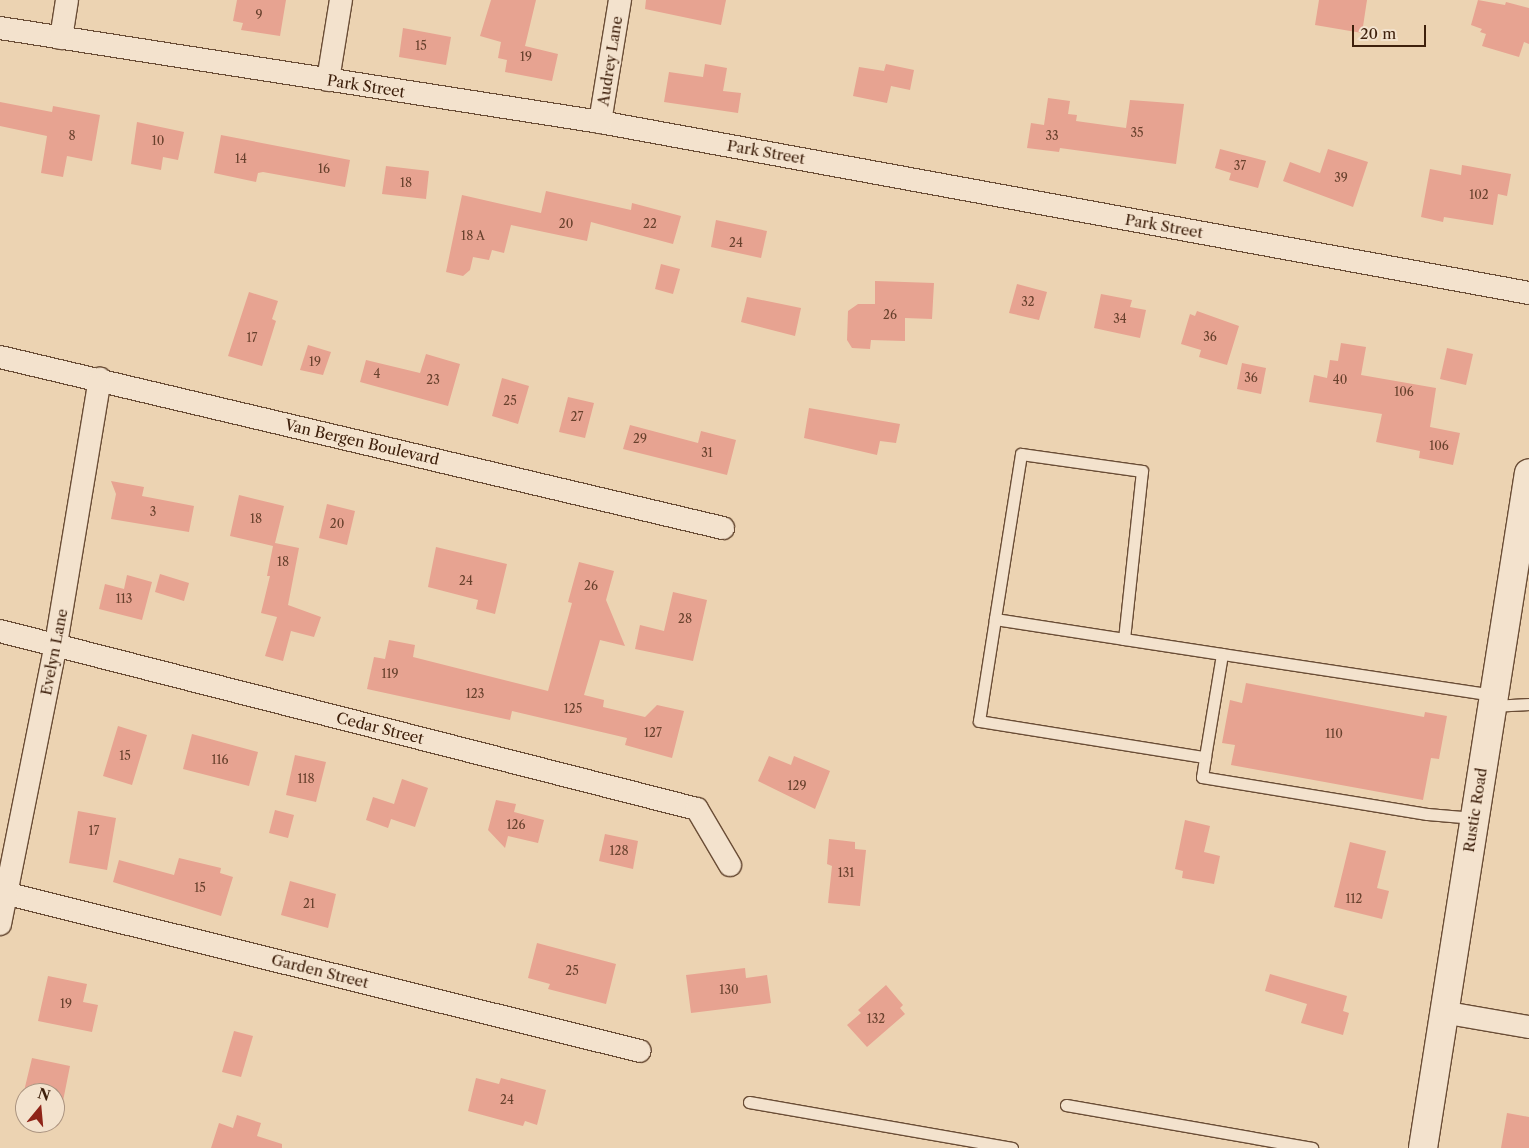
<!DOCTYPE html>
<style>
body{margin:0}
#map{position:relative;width:1529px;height:1148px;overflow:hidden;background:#ecd3b2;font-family:"Libre Caslon Text",serif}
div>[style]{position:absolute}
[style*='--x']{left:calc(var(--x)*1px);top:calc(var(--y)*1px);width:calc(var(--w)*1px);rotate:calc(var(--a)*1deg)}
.building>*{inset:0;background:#e7a391}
.roads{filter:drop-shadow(1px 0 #6a4d36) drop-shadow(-1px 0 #6a4d36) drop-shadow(0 1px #6a4d36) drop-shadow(0 -1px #6a4d36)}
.service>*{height:11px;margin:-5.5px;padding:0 5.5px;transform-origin:5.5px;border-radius:5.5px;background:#f3e2cd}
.minor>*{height:22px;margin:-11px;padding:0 11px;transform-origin:11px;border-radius:11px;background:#f3e2cd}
.tertiary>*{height:28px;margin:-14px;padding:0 14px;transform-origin:14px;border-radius:14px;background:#f3e2cd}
span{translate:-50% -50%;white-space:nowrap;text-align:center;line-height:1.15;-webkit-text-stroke:4px #f3e2cd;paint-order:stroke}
.number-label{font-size:12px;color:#68412d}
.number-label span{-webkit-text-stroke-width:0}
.street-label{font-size:15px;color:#3e200c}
.north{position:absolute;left:15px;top:1083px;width:50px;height:50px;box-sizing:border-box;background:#f3e2cd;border:1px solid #ab9480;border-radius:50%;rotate:17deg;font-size:14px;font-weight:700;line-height:20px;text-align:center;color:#3e200c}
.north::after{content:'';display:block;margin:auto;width:18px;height:22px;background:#8f2418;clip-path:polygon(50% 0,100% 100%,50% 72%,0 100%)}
.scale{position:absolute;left:1352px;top:25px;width:74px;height:22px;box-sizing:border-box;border:2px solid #3e200c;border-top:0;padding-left:6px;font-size:15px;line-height:18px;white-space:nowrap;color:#3e200c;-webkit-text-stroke:4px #f3e2cd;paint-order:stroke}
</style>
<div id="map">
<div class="building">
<i style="clip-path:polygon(237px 0,286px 0,280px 36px,241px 30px,243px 23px,233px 21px)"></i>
<i style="clip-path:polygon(491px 0,536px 0,525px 46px,558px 54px,552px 81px,505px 72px,507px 60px,498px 58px,501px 42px,480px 36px)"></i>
<i style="clip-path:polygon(646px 0,726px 0,721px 25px,645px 9px)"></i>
<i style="clip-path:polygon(1319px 0,1367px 0,1362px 33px,1315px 25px)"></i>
<i style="clip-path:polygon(1478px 0,1505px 5px,1506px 2px,1529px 8px,1529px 44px,1524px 42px,1519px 57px,1482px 46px,1486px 34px,1480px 32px,1482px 29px,1471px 25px)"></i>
<i style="clip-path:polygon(403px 28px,451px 37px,446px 65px,399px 57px)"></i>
<i style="clip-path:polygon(705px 64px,727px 68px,723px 91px,741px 93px,738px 113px,664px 102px,669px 72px,703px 77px)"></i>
<i style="clip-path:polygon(886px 64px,914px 70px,910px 90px,891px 86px,887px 103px,853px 96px,859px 67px,884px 71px)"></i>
<i style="clip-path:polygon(1048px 98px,1070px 101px,1068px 114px,1077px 115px,1076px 121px,1126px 128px,1130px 100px,1184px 104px,1176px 164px,1060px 148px,1059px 152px,1027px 148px,1031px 123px,1044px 125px)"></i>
<i style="clip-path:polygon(0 102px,52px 112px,53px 106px,100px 115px,92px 161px,67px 156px,63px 177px,41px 173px,47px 136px,0 126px)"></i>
<i style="clip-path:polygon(137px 122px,184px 132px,178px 160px,163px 157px,161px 170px,131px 164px)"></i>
<i style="clip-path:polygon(221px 135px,350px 160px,345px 187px,263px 172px,258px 173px,256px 182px,214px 173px)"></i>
<i style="clip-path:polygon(1220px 149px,1266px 161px,1258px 188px,1229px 180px,1231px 173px,1215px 168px)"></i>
<i style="clip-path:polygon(1328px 149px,1368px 162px,1353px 207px,1283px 181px,1290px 162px,1320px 173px)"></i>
<i style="clip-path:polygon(1462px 165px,1511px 174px,1507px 196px,1498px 194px,1493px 225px,1444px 217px,1443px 222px,1421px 217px,1430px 169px,1461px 175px)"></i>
<i style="clip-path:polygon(386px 166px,429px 171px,426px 199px,382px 194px)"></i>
<i style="clip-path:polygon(546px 191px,631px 210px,632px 203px,681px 216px,673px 244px,591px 222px,587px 241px,511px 225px,504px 253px,492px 250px,489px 260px,473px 257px,470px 270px,463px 276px,446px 272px,462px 195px,541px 213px)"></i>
<i style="clip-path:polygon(716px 220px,767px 231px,761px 258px,711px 247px)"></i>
<i style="clip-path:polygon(661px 264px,680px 269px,673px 294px,655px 289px)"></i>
<i style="clip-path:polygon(875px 281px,934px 283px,932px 319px,905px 318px,905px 341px,871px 340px,870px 349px,852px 348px,847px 340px,848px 311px,858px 304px,875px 304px)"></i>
<i style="clip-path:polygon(1017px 284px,1047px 292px,1039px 320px,1009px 313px)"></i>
<i style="clip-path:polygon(249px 292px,278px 301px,272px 319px,276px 321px,262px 366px,228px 356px)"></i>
<i style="clip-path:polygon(1101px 294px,1132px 300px,1130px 307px,1146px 310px,1140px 338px,1094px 328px)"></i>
<i style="clip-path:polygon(747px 297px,801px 308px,795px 336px,741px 322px)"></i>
<i style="clip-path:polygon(1197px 311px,1239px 326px,1227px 365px,1199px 357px,1201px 350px,1181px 344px,1190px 314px,1195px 316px)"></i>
<i style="clip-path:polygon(1341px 343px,1366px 347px,1361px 375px,1436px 388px,1430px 427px,1460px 433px,1453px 465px,1419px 458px,1420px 451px,1376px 442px,1382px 414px,1309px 402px,1314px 375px,1327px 378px,1330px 360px,1338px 361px)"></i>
<i style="clip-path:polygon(308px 345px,331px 352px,323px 375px,300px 370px)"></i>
<i style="clip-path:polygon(1447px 348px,1473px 354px,1466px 385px,1440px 379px)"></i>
<i style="clip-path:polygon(426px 354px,460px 364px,448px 406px,360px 382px,366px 360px,420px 373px)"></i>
<i style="clip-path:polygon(1242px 363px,1266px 368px,1261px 394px,1237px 389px)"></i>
<i style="clip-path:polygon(502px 378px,529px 386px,518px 424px,492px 416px)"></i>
<i style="clip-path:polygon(568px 397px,594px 403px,585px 438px,559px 432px)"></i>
<i style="clip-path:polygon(809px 408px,900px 424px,896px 443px,880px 441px,877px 455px,804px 438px)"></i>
<i style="clip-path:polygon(630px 425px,698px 443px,701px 431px,736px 440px,727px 475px,623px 449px)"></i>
<i style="clip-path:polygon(111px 481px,144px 487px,142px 496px,194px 506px,189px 532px,111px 519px,116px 494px)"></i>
<i style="clip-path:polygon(239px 495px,284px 506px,275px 543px,299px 548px,288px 605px,321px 617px,314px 637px,291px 631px,283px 661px,265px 656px,277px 617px,261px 613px,270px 576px,267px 576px,273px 546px,230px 536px)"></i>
<i style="clip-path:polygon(327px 504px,355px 511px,347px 545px,319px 538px)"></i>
<i style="clip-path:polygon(436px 547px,507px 564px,495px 614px,476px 609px,478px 600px,428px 587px)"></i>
<i style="clip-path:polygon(579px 562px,614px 571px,606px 600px,625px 646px,600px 640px,584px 695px,604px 700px,603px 707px,645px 717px,657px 705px,684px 711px,672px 758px,625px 745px,627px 738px,512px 711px,510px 720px,367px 689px,374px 657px,385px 659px,389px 640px,415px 645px,413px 657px,548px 691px,572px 603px,568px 602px)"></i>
<i style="clip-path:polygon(160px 574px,189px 583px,184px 601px,155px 592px)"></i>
<i style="clip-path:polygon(127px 575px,152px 582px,142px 620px,99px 609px,105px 584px,124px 589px)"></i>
<i style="clip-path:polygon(673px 592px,707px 600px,693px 661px,635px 649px,640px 625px,664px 631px)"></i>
<i style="clip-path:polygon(1246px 683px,1424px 717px,1425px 712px,1447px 716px,1439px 759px,1431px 758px,1423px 800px,1231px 765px,1235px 745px,1222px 743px,1230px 700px,1242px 703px)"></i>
<i style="clip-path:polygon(118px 726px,147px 735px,132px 785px,103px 776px)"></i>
<i style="clip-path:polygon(192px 734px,258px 752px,249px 786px,183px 769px)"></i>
<i style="clip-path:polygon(295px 755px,326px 762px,316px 802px,286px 795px)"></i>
<i style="clip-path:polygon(769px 756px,791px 765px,794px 756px,830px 771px,815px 809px,758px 781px)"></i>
<i style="clip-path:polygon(402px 779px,428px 788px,415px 827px,391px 819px,388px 828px,366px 820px,373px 797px,394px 804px)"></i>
<i style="clip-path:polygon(496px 800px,516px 804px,514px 812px,544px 820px,538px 843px,508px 836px,505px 848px,488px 830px)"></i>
<i style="clip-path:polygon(275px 810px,294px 815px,288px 838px,269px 833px)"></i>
<i style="clip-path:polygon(78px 811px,116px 818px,107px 870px,69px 863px)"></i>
<i style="clip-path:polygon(1185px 820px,1210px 826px,1204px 852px,1220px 856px,1214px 884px,1182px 878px,1183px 871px,1175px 869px)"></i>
<i style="clip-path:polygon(605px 834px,638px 841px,633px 869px,599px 861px)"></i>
<i style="clip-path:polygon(829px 839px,855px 842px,855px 849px,866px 850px,860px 906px,828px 903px,832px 866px,827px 864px)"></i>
<i style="clip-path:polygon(1350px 842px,1386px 851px,1377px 888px,1389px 891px,1382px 919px,1334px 907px)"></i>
<i style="clip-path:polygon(179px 858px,221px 868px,220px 873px,233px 877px,221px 916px,113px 882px,119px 860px,174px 875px)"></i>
<i style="clip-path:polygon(290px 881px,336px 894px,328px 928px,281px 915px)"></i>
<i style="clip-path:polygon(537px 943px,616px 964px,606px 1004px,548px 989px,550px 984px,528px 978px)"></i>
<i style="clip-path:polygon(745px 968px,746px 978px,767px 975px,771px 1003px,691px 1013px,686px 975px)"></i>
<i style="clip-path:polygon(1270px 974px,1347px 996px,1343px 1011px,1349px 1013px,1343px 1035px,1301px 1023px,1307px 1004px,1265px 991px)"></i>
<i style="clip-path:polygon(48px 976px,87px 984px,83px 1002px,98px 1005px,92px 1032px,38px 1021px)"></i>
<i style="clip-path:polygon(886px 985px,903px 1005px,900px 1008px,905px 1014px,867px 1047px,847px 1025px,861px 1013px,858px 1010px)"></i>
<i style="clip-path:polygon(234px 1031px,253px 1036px,241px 1077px,222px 1072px)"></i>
<i style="clip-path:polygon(32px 1058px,70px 1066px,58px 1126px,45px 1123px,55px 1123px,55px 1093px,25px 1093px,25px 1118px,18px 1116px)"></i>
<i style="clip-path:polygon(476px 1078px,499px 1084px,501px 1078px,546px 1090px,537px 1125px,525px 1121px,523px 1126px,468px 1111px)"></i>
<i style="clip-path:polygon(1507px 1113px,1529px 1117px,1529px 1148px,1501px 1148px)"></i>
<i style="clip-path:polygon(237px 1115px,261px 1123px,257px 1136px,282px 1144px,282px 1148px,211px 1148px,219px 1123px,233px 1128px)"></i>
</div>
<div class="roads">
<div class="service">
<i style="--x:995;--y:619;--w:103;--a:98.9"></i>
<i style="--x:979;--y:721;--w:229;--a:9.1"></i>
<i style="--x:1124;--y:639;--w:169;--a:-83.9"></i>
<i style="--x:1142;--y:471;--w:122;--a:-172"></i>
<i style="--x:1021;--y:454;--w:167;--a:99"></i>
<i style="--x:995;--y:619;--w:131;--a:8.8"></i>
<i style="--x:1124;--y:639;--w:99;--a:8.7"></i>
<i style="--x:1492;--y:706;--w:37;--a:-3"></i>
<i style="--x:1474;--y:818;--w:47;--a:-175.1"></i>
<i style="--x:1427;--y:814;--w:228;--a:-170.7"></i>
<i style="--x:1202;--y:777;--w:20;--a:-81"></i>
<i style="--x:1205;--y:757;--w:104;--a:-80.6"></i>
<i style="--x:1222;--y:654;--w:274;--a:8.6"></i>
<i style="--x:749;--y:1102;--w:267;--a:9.9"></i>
<i style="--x:1066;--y:1105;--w:250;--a:9.9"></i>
</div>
<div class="minor">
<i style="--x:0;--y:28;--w:607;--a:8.9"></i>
<i style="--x:600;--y:122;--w:945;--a:10.43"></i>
<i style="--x:61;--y:38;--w:38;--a:-81"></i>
<i style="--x:328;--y:80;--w:81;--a:-80.8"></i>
<i style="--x:600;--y:122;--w:124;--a:-80.7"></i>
<i style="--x:0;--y:357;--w:743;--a:13.31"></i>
<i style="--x:0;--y:631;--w:719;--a:14.33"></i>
<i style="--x:697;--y:809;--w:65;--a:59.5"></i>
<i style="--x:0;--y:892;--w:659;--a:13.95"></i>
<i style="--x:0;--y:924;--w:286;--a:-78.7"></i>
<i style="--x:56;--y:644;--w:269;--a:-80.6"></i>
<i style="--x:1442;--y:1012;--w:88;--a:9.8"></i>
</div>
<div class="tertiary">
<i style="--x:1423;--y:1148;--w:683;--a:-81.08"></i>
</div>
</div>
<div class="number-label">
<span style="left:259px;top:15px">9</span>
<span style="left:421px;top:46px">15</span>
<span style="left:526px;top:57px">19</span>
<span style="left:1137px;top:133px">35</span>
<span style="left:72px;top:136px">8</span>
<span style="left:1052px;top:136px">33</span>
<span style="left:158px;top:141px">10</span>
<span style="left:241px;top:159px">14</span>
<span style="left:1240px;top:166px">37</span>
<span style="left:324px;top:169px">16</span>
<span style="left:1341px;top:178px">39</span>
<span style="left:406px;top:183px">18</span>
<span style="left:1479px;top:195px">102</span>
<span style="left:566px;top:224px">20</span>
<span style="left:650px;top:224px">22</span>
<span style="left:473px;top:236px">18 A</span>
<span style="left:736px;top:243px">24</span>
<span style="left:1028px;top:302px">32</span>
<span style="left:890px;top:315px">26</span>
<span style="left:1120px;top:319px">34</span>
<span style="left:1210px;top:337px">36</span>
<span style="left:252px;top:338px">17</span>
<span style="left:315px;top:362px">19</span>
<span style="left:377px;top:374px">4</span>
<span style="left:1251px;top:378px">36</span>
<span style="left:433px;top:380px">23</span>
<span style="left:1340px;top:380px">40</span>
<span style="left:1404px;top:392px">106</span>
<span style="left:510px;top:401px">25</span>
<span style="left:577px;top:417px">27</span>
<span style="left:640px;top:439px">29</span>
<span style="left:1439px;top:446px">106</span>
<span style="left:707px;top:453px">31</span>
<span style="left:153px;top:512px">3</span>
<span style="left:256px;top:519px">18</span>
<span style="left:337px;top:524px">20</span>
<span style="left:283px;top:562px">18</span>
<span style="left:466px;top:581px">24</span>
<span style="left:591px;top:586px">26</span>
<span style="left:124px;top:599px">113</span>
<span style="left:685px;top:619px">28</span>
<span style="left:390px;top:674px">119</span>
<span style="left:475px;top:694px">123</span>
<span style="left:573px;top:709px">125</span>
<span style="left:653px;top:733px">127</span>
<span style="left:1334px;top:734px">110</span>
<span style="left:125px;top:756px">15</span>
<span style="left:220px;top:760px">116</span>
<span style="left:306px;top:779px">118</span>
<span style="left:797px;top:786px">129</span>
<span style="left:516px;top:825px">126</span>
<span style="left:94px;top:831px">17</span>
<span style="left:619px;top:851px">128</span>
<span style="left:846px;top:873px">131</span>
<span style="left:200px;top:888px">15</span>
<span style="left:1354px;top:899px">112</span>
<span style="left:309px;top:904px">21</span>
<span style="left:572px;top:971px">25</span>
<span style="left:729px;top:990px">130</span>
<span style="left:66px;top:1004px">19</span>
<span style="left:876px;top:1019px">132</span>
<span style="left:507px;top:1100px">24</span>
</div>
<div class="street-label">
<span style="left:610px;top:61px;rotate:-81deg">Audrey Lane</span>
<span style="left:366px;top:86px;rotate:9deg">Park Street</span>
<span style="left:766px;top:152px;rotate:10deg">Park Street</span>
<span style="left:1164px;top:226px;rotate:10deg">Park Street</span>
<span style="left:362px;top:442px;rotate:13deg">Van Bergen Boulevard</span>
<span style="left:54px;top:652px;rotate:-79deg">Evelyn Lane</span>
<span style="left:380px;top:728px;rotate:14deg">Cedar Street</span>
<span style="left:1475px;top:810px;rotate:-81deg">Rustic Road</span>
<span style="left:320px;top:971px;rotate:14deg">Garden Street</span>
</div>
<div class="north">N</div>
<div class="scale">20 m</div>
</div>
